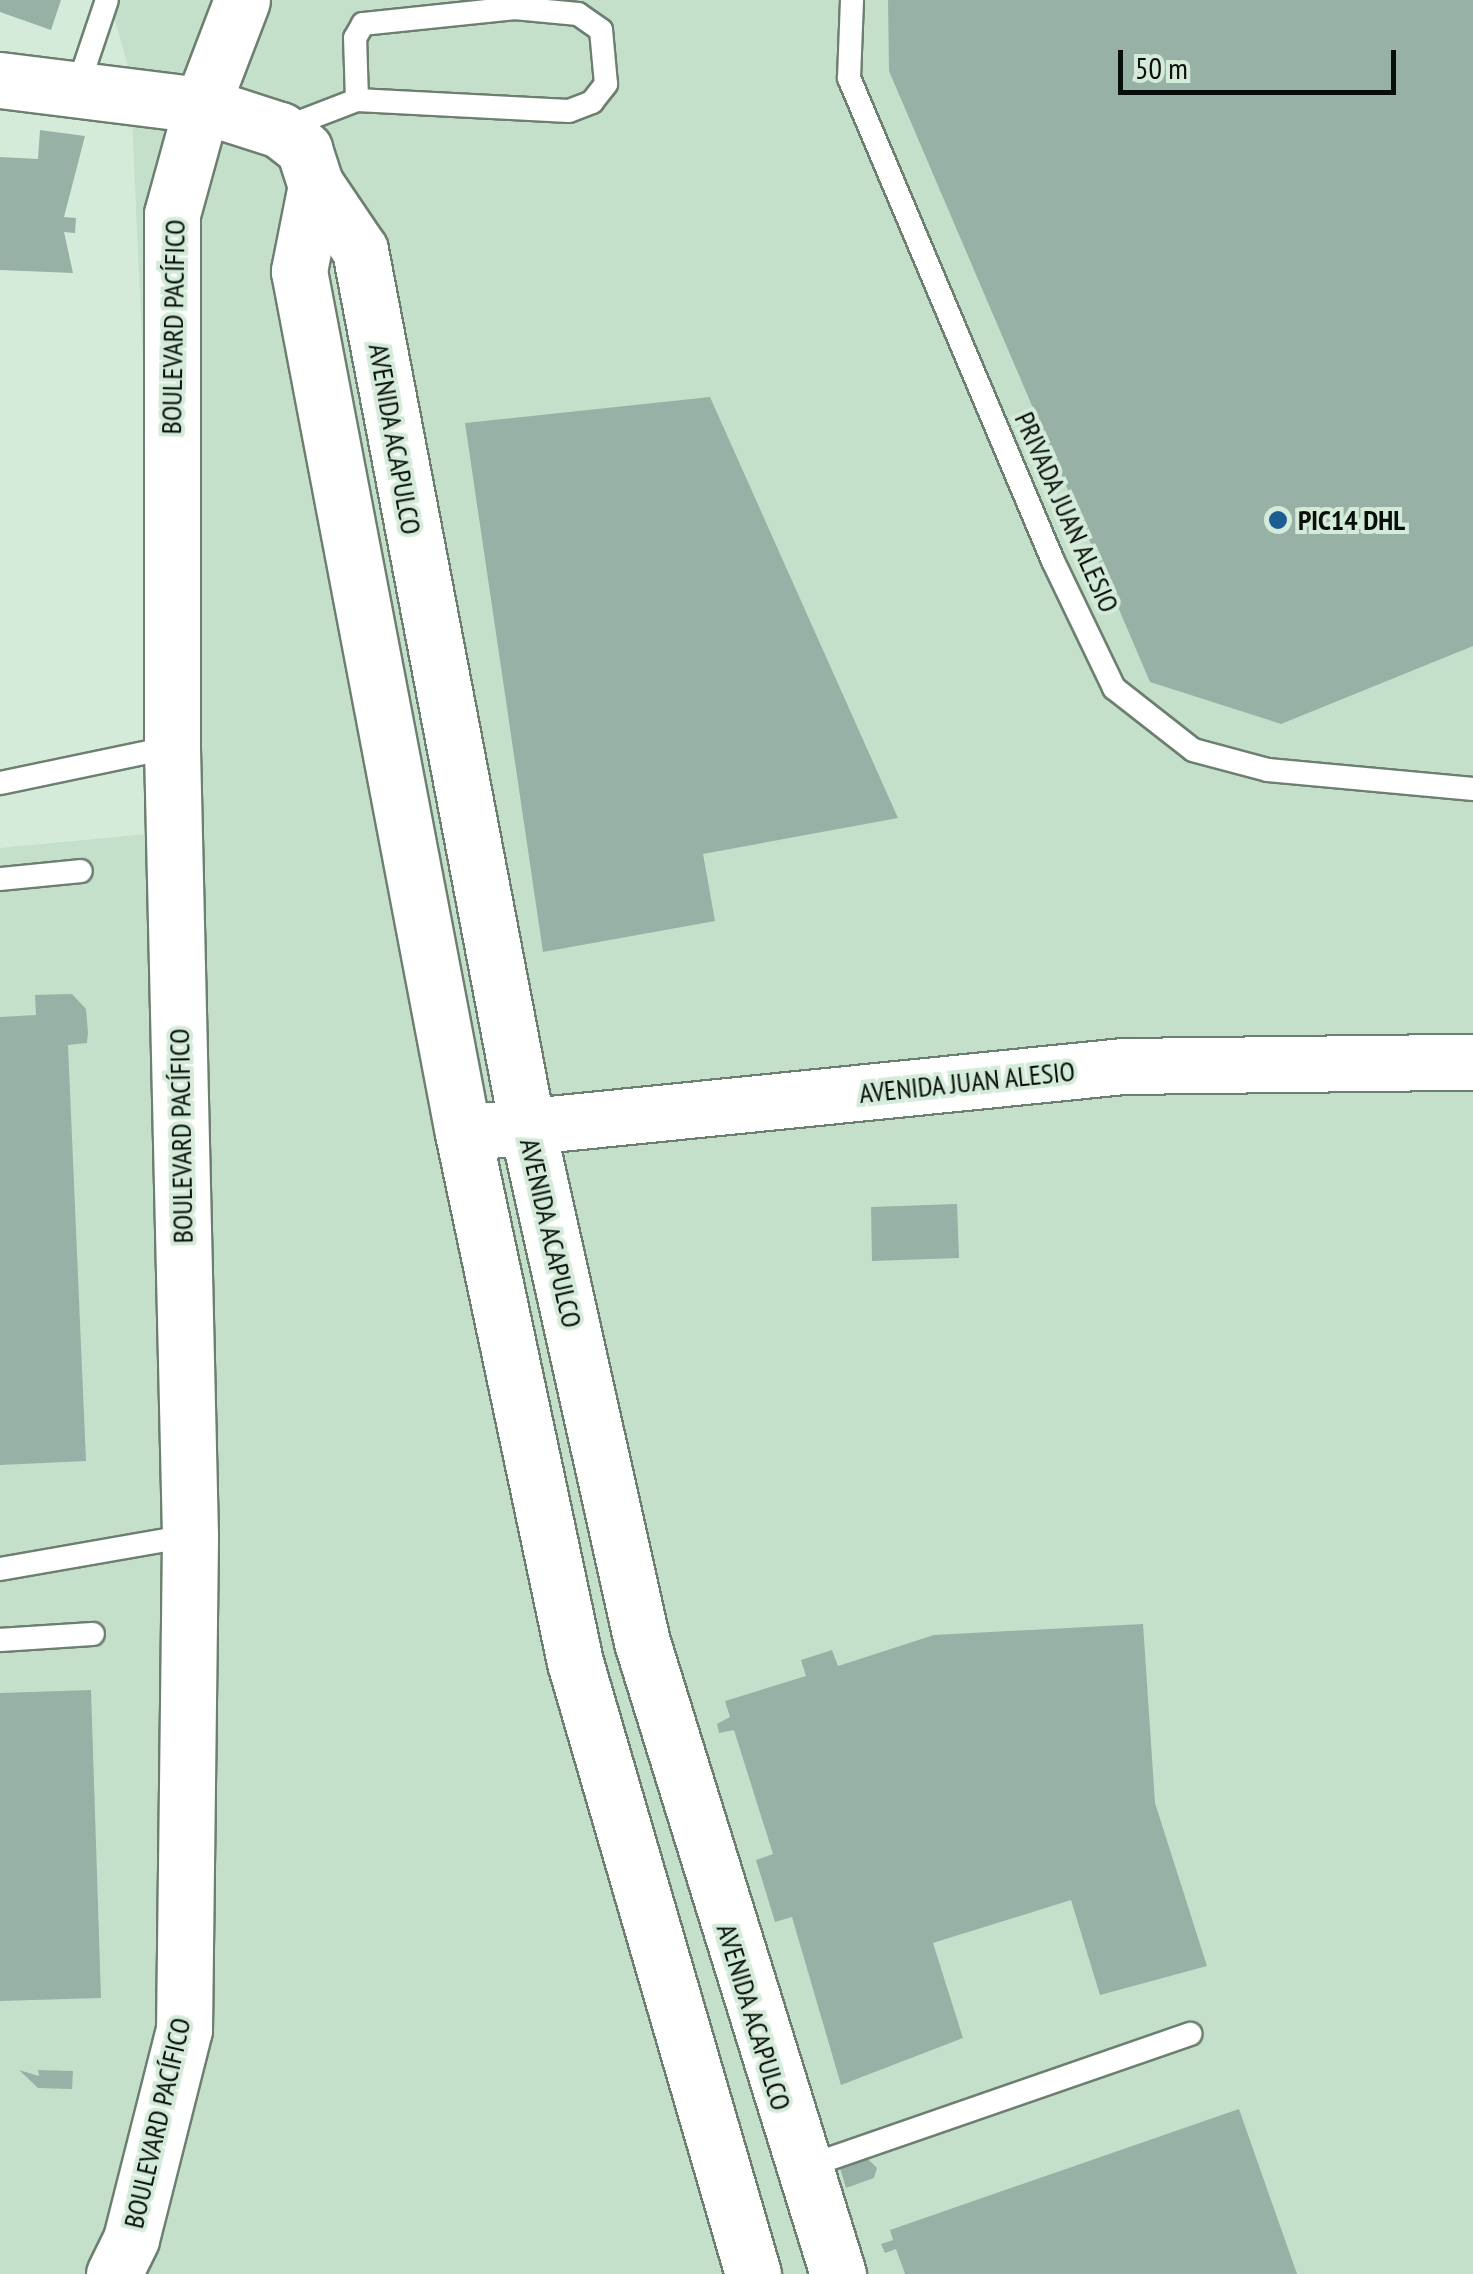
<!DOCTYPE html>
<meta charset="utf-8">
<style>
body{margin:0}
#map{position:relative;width:1473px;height:2274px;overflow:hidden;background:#d5ebd9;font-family:"PT Sans Narrow",sans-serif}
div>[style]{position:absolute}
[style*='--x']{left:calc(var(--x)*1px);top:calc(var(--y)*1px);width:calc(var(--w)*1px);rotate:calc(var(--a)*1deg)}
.built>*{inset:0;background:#c5e0ca}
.building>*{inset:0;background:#97b1a7}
.roads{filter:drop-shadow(2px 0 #6c7f70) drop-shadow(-2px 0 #6c7f70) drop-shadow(0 2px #6c7f70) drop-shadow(0 -2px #6c7f70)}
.lane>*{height:22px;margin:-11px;padding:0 11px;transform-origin:11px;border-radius:11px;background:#fff}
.secondary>*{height:55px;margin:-27.5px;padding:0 27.5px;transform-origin:27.5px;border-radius:27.5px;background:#fff}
.primary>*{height:55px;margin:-27.5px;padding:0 27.5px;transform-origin:27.5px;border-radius:27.5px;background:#fff}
.dots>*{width:28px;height:28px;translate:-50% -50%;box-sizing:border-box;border:5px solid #d5ebd9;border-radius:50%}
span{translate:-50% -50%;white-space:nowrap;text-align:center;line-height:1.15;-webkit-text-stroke:8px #d5ebd9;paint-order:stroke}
.street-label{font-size:28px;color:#080f0a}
.poi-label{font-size:28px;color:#080f0a;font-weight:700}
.left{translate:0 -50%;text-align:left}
.scale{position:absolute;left:1118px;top:50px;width:278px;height:45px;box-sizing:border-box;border:5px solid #080f0a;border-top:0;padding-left:12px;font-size:30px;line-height:35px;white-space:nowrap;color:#080f0a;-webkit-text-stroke:8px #d5ebd9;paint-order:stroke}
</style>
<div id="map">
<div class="built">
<i style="clip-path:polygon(109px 0,1473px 0,1473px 2274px,0 2274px,0 848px,147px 834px,160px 748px,130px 73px)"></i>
</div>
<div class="building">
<i style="clip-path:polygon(0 0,61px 0,51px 30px,0 12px)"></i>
<i style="clip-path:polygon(888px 0,1473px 0,1473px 646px,1281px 724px,1150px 682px,889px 71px)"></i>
<i style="clip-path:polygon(40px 130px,85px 136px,64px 217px,76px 218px,75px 233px,64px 232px,73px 273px,0 270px,0 157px,38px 159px)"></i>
<i style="clip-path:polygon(710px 397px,898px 818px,703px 854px,715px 921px,543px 952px,465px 423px)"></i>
<i style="clip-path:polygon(72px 994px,86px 1009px,88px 1033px,87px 1043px,68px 1045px,86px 1461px,0 1465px,0 1017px,36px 1015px,35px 995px)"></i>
<i style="clip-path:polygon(957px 1204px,959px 1258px,872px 1261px,871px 1207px)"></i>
<i style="clip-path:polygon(1143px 1624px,1155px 1803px,1207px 1966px,1100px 1995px,1071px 1900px,933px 1943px,963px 2038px,841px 2085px,792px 1917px,775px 1922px,756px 1860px,773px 1854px,734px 1730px,719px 1733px,717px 1724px,730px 1717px,725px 1701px,806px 1676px,801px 1660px,832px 1650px,838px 1666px,934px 1635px)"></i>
<i style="clip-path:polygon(91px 1690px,101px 1998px,0 2001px,0 1693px)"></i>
<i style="clip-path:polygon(19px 2070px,39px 2076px,38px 2070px,73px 2071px,72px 2089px,38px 2088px)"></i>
<i style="clip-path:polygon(1239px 2109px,1297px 2274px,905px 2274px,896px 2249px,885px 2253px,881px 2244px,893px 2240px,890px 2230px)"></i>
<i style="clip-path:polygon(868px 2159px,877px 2168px,874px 2178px,846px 2188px,840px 2168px)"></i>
</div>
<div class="roads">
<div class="lane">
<i style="--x:852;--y:0;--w:78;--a:92.2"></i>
<i style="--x:849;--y:78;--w:524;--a:67.1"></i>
<i style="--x:1053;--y:561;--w:141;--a:64.3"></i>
<i style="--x:1114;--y:688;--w:100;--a:38.1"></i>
<i style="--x:1193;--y:750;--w:78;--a:14.9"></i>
<i style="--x:1268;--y:770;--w:206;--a:5.3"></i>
<i style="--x:76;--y:92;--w:97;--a:-71.4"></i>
<i style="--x:357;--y:100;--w:62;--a:-91.8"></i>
<i style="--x:355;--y:38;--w:16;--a:-60"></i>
<i style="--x:363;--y:24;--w:152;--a:-6"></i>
<i style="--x:284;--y:128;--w:78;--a:-21"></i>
<i style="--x:357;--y:100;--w:212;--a:3"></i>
<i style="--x:569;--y:111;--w:25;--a:-21"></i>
<i style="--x:592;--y:102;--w:23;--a:-52"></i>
<i style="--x:606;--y:84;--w:54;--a:-95.3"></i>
<i style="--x:601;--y:30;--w:28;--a:-145"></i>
<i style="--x:578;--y:14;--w:64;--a:-174.6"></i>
<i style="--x:514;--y:8;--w:8;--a:-83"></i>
<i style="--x:0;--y:783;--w:176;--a:-11.8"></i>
<i style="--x:0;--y:879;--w:81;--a:-5.6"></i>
<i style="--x:0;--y:1569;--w:193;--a:-9.9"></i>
<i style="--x:0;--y:1640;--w:93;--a:-3.7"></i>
<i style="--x:803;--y:2168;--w:410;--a:-19.1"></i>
</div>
<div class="secondary">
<i style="--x:0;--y:80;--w:204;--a:7.1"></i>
<i style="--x:202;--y:105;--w:82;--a:17.8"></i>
<i style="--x:280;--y:130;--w:31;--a:38"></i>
<i style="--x:304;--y:149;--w:38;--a:72"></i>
<i style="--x:316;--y:185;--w:78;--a:55.9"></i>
<i style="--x:360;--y:250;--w:892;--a:79.21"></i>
<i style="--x:527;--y:1126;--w:529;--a:77.44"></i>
<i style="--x:642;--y:1642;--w:662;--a:72.77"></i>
<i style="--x:316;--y:185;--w:88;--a:101.2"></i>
<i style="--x:299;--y:271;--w:877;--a:79.23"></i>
<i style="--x:463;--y:1133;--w:541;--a:78.05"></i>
<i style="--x:575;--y:1662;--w:637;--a:73.78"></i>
<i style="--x:491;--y:1130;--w:635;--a:-5.78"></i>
<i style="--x:1123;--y:1066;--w:350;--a:-0.7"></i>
</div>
<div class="primary">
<i style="--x:114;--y:2274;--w:39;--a:-64"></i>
<i style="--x:131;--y:2239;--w:216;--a:-75.8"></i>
<i style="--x:184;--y:2030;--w:494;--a:-89.3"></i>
<i style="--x:190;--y:1536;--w:789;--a:-91.31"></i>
<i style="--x:172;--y:747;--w:533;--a:-90"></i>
<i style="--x:172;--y:214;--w:113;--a:-74.6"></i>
<i style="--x:202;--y:105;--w:112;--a:-69.1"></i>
</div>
</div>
<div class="dots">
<i style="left:1278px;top:520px;background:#1d5c92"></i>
</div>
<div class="street-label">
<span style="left:173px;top:327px;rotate:-89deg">BOULEVARD PACÍFICO</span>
<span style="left:395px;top:439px;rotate:80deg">AVENIDA ACAPULCO</span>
<span style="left:1067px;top:512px;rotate:66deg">PRIVADA JUAN ALESIO</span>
<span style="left:967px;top:1082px;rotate:-6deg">AVENIDA JUAN ALESIO</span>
<span style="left:181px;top:1136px;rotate:-91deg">BOULEVARD PACÍFICO</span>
<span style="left:551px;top:1233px;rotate:77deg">AVENIDA ACAPULCO</span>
<span style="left:754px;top:2017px;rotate:73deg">AVENIDA ACAPULCO</span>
<span style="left:157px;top:2123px;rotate:-77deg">BOULEVARD PACÍFICO</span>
</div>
<div class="poi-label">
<span class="left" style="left:1298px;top:520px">PIC14 DHL</span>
</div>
<div class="scale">50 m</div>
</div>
